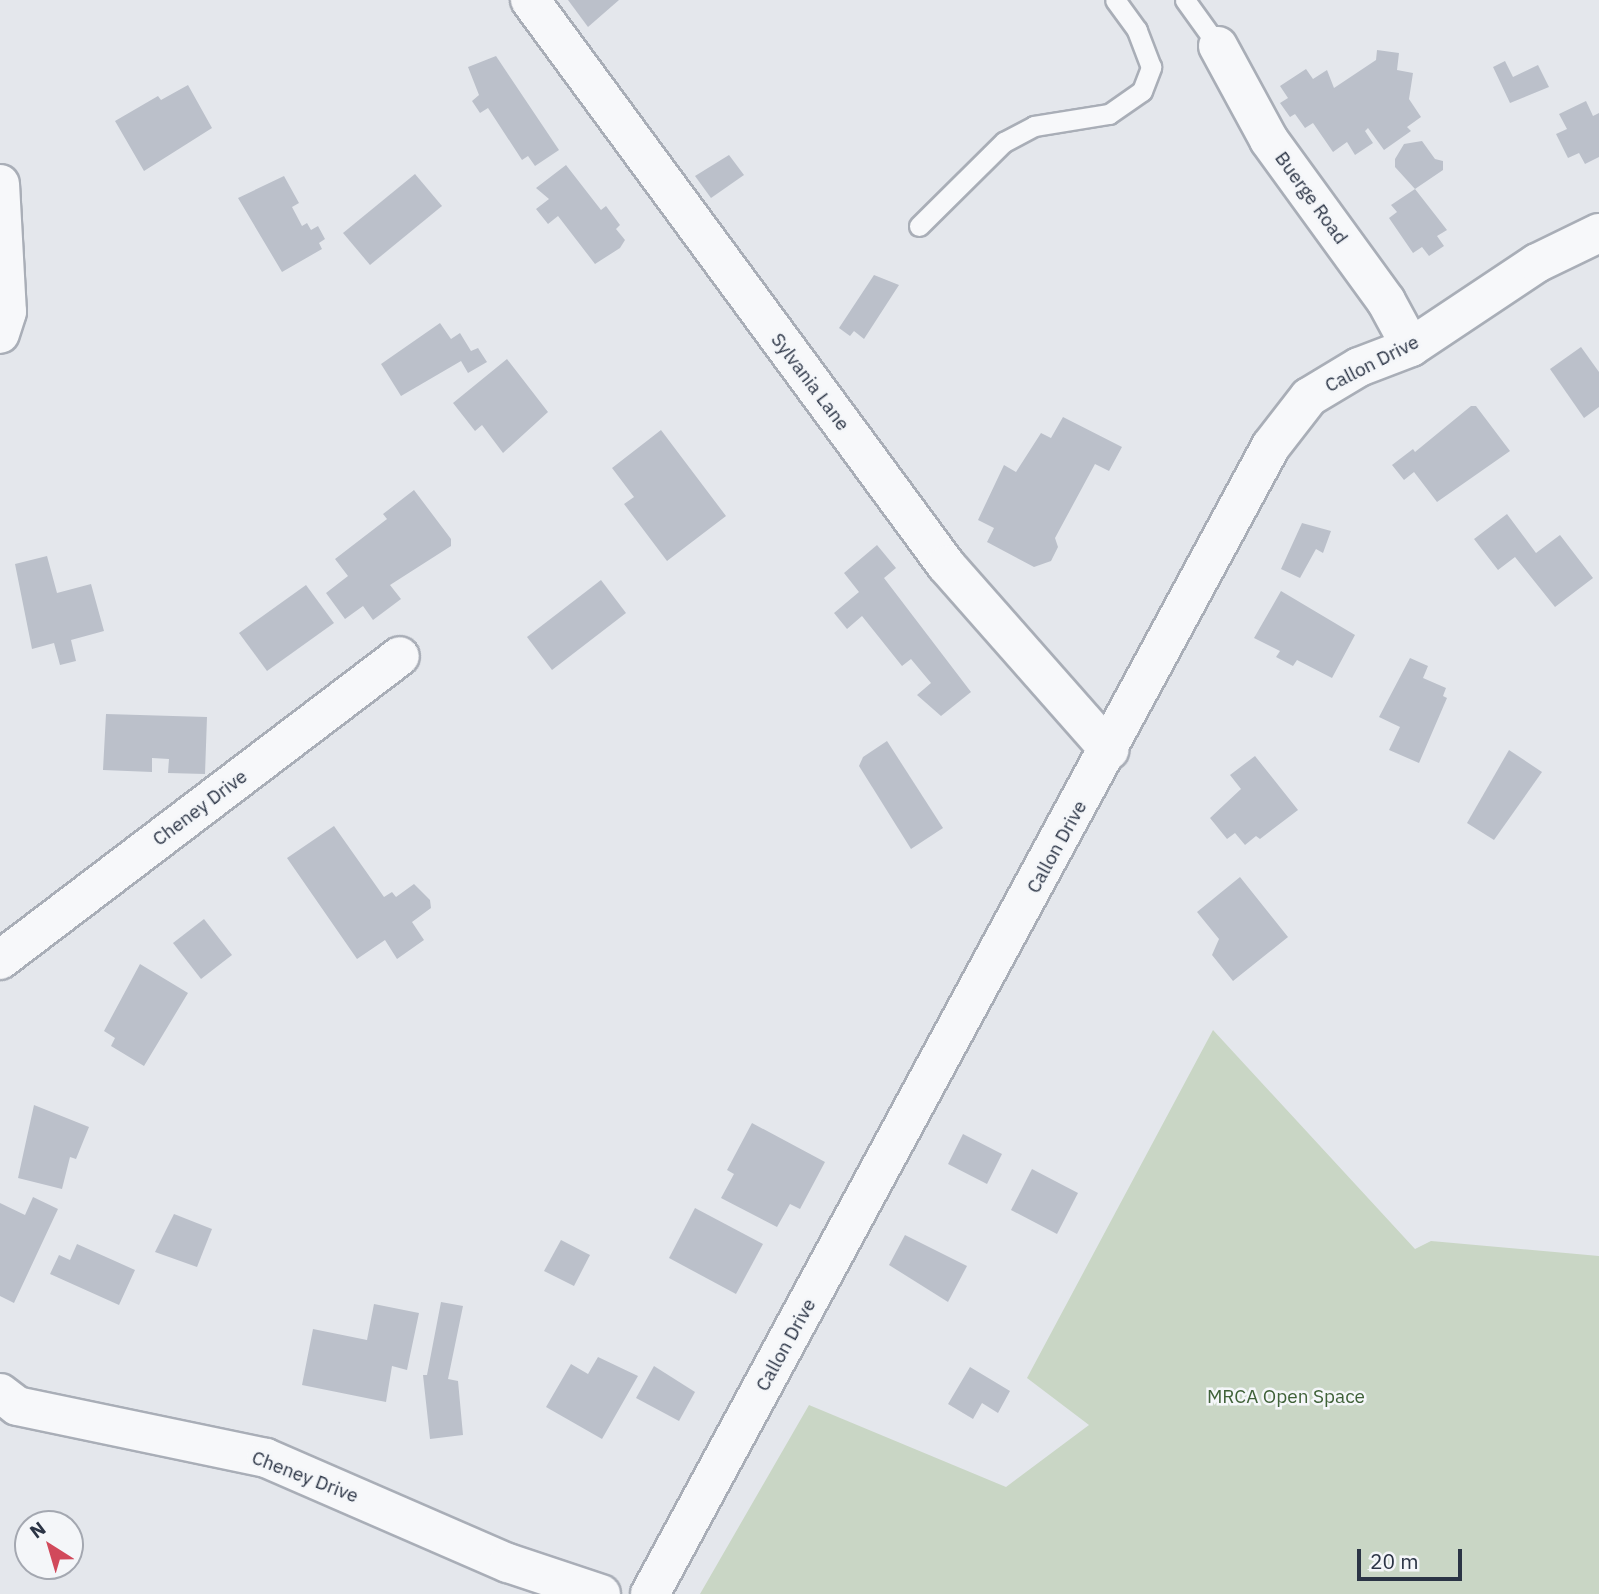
<!DOCTYPE html>
<style>
body{margin:0}
#map{position:relative;width:1599px;height:1594px;overflow:hidden;background:#e4e7ec;font-family:"IBM Plex Sans",sans-serif}
div>[style]{position:absolute}
[style*='--x']{left:calc(var(--x)*1px);top:calc(var(--y)*1px);width:calc(var(--w)*1px);rotate:calc(var(--a)*1deg)}
.green>*{inset:0;background:#c9d6c5}
.building>*{inset:0;background:#bbc0ca}
.roads{filter:drop-shadow(2px 0 #a9aeb7) drop-shadow(-2px 0 #a9aeb7) drop-shadow(0 2px #a9aeb7) drop-shadow(0 -2px #a9aeb7)}
.lane>*{height:19px;margin:-9.5px;padding:0 9.5px;transform-origin:9.5px;border-radius:9.5px;background:#f7f8fa}
.street>*{height:38px;margin:-19px;padding:0 19px;transform-origin:19px;border-radius:19px;background:#f7f8fa}
span{translate:-50% -50%;white-space:nowrap;text-align:center;line-height:1.15;-webkit-text-stroke:5px #f4f6f9;paint-order:stroke}
.street-label{font-size:19px;color:#2b3445}
.park-label{font-size:19px;color:#3f6138}
.north{position:absolute;left:14px;top:1510px;width:70px;height:70px;box-sizing:border-box;background:#f4f6f9;border:2px solid #a4a8b1;border-radius:50%;rotate:323deg;font-size:19px;font-weight:700;line-height:28px;text-align:center;color:#2b3445}
.north::after{content:'';display:block;margin:auto;width:24px;height:32px;background:#d1495b;clip-path:polygon(50% 0,100% 100%,50% 72%,0 100%)}
.scale{position:absolute;left:1357px;top:1549px;width:105px;height:32px;box-sizing:border-box;border:4px solid #2b3445;border-top:0;padding-left:9px;font-size:21px;line-height:24px;white-space:nowrap;color:#2b3445;-webkit-text-stroke:5px #f4f6f9;paint-order:stroke}
</style>
<div id="map">
<div class="green">
<i style="clip-path:polygon(1213px 1030px,1415px 1249px,1431px 1241px,1599px 1256px,1599px 1594px,700px 1594px,809px 1405px,1006px 1487px,1089px 1425px,1027px 1378px)"></i>
</div>
<div class="building">
<i style="clip-path:polygon(568px 0,619px 0,588px 27px)"></i>
<i style="clip-path:polygon(1377px 50px,1399px 53px,1397px 70px,1413px 73px,1409px 99px,1421px 117px,1407px 127px,1411px 131px,1384px 150px,1368px 128px,1365px 131px,1373px 143px,1355px 155px,1347px 142px,1333px 152px,1313px 123px,1305px 128px,1295px 114px,1290px 117px,1280px 103px,1288px 98px,1280px 86px,1306px 69px,1313px 79px,1327px 70px,1334px 88px,1376px 60px)"></i>
<i style="clip-path:polygon(496px 56px,559px 150px,535px 166px,528px 156px,522px 160px,488px 108px,480px 113px,472px 101px,479px 95px,468px 67px)"></i>
<i style="clip-path:polygon(1505px 61px,1513px 77px,1538px 65px,1549px 87px,1510px 103px,1493px 67px)"></i>
<i style="clip-path:polygon(188px 85px,212px 128px,144px 171px,115px 121px,158px 96px,161px 100px)"></i>
<i style="clip-path:polygon(1586px 101px,1593px 116px,1599px 113px,1599px 157px,1585px 164px,1579px 153px,1568px 158px,1556px 134px,1567px 129px,1559px 114px)"></i>
<i style="clip-path:polygon(1422px 141px,1435px 159px,1443px 161px,1443px 170px,1415px 189px,1395px 167px,1395px 159px,1404px 144px)"></i>
<i style="clip-path:polygon(729px 155px,744px 175px,711px 198px,695px 176px)"></i>
<i style="clip-path:polygon(566px 165px,601px 210px,606px 206px,620px 225px,616px 229px,625px 240px,620px 248px,595px 264px,558px 216px,548px 224px,536px 209px,549px 199px,536px 188px)"></i>
<i style="clip-path:polygon(415px 174px,442px 206px,370px 265px,343px 233px)"></i>
<i style="clip-path:polygon(284px 176px,299px 203px,292px 207px,302px 226px,307px 223px,311px 230px,318px 226px,325px 239px,319px 243px,322px 249px,282px 272px,238px 198px)"></i>
<i style="clip-path:polygon(1415px 189px,1447px 230px,1437px 236px,1444px 246px,1429px 256px,1422px 247px,1413px 253px,1389px 218px,1397px 212px,1391px 205px)"></i>
<i style="clip-path:polygon(874px 275px,899px 285px,864px 339px,854px 331px,850px 336px,839px 328px)"></i>
<i style="clip-path:polygon(440px 323px,451px 339px,460px 333px,471px 351px,478px 348px,487px 362px,468px 373px,461px 361px,401px 396px,381px 364px)"></i>
<i style="clip-path:polygon(1581px 347px,1599px 372px,1599px 407px,1584px 418px,1550px 369px)"></i>
<i style="clip-path:polygon(507px 359px,548px 412px,503px 453px,482px 425px,475px 431px,453px 403px)"></i>
<i style="clip-path:polygon(1471px 406px,1476px 406px,1510px 451px,1437px 502px,1414px 472px,1404px 480px,1392px 465px,1413px 449px,1415px 452px)"></i>
<i style="clip-path:polygon(1063px 417px,1122px 447px,1109px 471px,1095px 464px,1055px 538px,1058px 547px,1051px 561px,1034px 567px,987px 542px,994px 528px,978px 520px,1004px 465px,1016px 472px,1041px 433px,1051px 438px)"></i>
<i style="clip-path:polygon(661px 430px,726px 516px,667px 561px,624px 504px,634px 497px,612px 468px)"></i>
<i style="clip-path:polygon(414px 490px,451px 539px,451px 546px,390px 585px,401px 599px,373px 620px,363px 606px,345px 619px,326px 593px,348px 576px,335px 559px,387px 519px,383px 514px)"></i>
<i style="clip-path:polygon(1507px 514px,1536px 553px,1560px 535px,1593px 578px,1555px 607px,1515px 557px,1498px 570px,1474px 539px)"></i>
<i style="clip-path:polygon(1302px 523px,1331px 531px,1323px 553px,1316px 549px,1300px 578px,1281px 569px)"></i>
<i style="clip-path:polygon(877px 545px,896px 568px,884px 578px,971px 692px,941px 716px,917px 695px,931px 683px,911px 659px,902px 666px,862px 616px,847px 629px,834px 613px,859px 592px,844px 573px)"></i>
<i style="clip-path:polygon(47px 556px,57px 593px,91px 584px,104px 631px,71px 640px,76px 661px,60px 665px,54px 643px,32px 649px,15px 564px)"></i>
<i style="clip-path:polygon(601px 580px,626px 613px,552px 670px,527px 637px)"></i>
<i style="clip-path:polygon(306px 585px,334px 623px,267px 671px,239px 633px)"></i>
<i style="clip-path:polygon(1281px 591px,1355px 635px,1332px 678px,1297px 660px,1293px 666px,1276px 657px,1280px 651px,1254px 638px)"></i>
<i style="clip-path:polygon(1410px 658px,1428px 666px,1423px 678px,1446px 688px,1443px 696px,1447px 698px,1419px 763px,1389px 750px,1400px 727px,1379px 717px)"></i>
<i style="clip-path:polygon(106px 714px,207px 717px,205px 774px,168px 773px,169px 759px,152px 758px,152px 772px,103px 770px)"></i>
<i style="clip-path:polygon(887px 741px,943px 828px,911px 849px,859px 766px,863px 757px)"></i>
<i style="clip-path:polygon(1509px 750px,1542px 772px,1494px 840px,1467px 823px)"></i>
<i style="clip-path:polygon(1255px 756px,1298px 810px,1260px 839px,1256px 836px,1245px 845px,1235px 833px,1227px 839px,1210px 818px,1241px 789px,1230px 775px)"></i>
<i style="clip-path:polygon(334px 826px,384px 897px,392px 892px,396px 897px,414px 884px,430px 900px,431px 908px,412px 922px,424px 940px,397px 959px,385px 940px,357px 959px,287px 858px)"></i>
<i style="clip-path:polygon(1240px 877px,1288px 937px,1233px 981px,1212px 955px,1219px 939px,1197px 912px)"></i>
<i style="clip-path:polygon(204px 919px,232px 955px,201px 979px,173px 943px)"></i>
<i style="clip-path:polygon(140px 964px,188px 993px,144px 1066px,111px 1046px,115px 1038px,104px 1031px)"></i>
<i style="clip-path:polygon(34px 1105px,89px 1127px,76px 1159px,70px 1157px,62px 1189px,18px 1178px)"></i>
<i style="clip-path:polygon(752px 1123px,825px 1162px,800px 1209px,790px 1204px,777px 1227px,721px 1198px,734px 1174px,727px 1170px)"></i>
<i style="clip-path:polygon(963px 1134px,1002px 1154px,987px 1184px,948px 1164px)"></i>
<i style="clip-path:polygon(1032px 1169px,1078px 1193px,1057px 1234px,1011px 1210px)"></i>
<i style="clip-path:polygon(33px 1197px,58px 1209px,14px 1303px,0 1296px,0 1203px,25px 1215px)"></i>
<i style="clip-path:polygon(695px 1208px,763px 1244px,736px 1294px,669px 1258px)"></i>
<i style="clip-path:polygon(174px 1214px,212px 1229px,197px 1267px,155px 1252px)"></i>
<i style="clip-path:polygon(905px 1235px,967px 1266px,948px 1302px,889px 1265px)"></i>
<i style="clip-path:polygon(561px 1240px,590px 1255px,574px 1286px,544px 1271px)"></i>
<i style="clip-path:polygon(77px 1244px,135px 1270px,119px 1305px,50px 1274px,59px 1255px,70px 1260px)"></i>
<i style="clip-path:polygon(441px 1302px,463px 1306px,448px 1379px,458px 1381px,463px 1435px,430px 1439px,423px 1375px,427px 1375px)"></i>
<i style="clip-path:polygon(374px 1304px,419px 1313px,407px 1370px,392px 1366px,386px 1402px,302px 1385px,313px 1329px,367px 1340px)"></i>
<i style="clip-path:polygon(598px 1357px,638px 1376px,602px 1439px,546px 1407px,571px 1364px,588px 1374px)"></i>
<i style="clip-path:polygon(654px 1366px,695px 1392px,679px 1421px,636px 1398px)"></i>
<i style="clip-path:polygon(970px 1367px,1010px 1391px,998px 1413px,982px 1403px,973px 1419px,948px 1404px)"></i>
</div>
<div class="roads">
<div class="lane">
<i style="--x:1185;--y:0;--w:57;--a:54.3"></i>
<i style="--x:919;--y:226;--w:120;--a:-44.7"></i>
<i style="--x:1004;--y:142;--w:34;--a:-28"></i>
<i style="--x:1034;--y:126;--w:76;--a:-9.1"></i>
<i style="--x:1109;--y:114;--w:40;--a:-34.9"></i>
<i style="--x:1142;--y:91;--w:26;--a:-69"></i>
<i style="--x:1151;--y:67;--w:40;--a:-111"></i>
<i style="--x:1137;--y:30;--w:37;--a:-126"></i>
</div>
<div class="street">
<i style="--x:530;--y:0;--w:702;--a:53.64"></i>
<i style="--x:946;--y:565;--w:247;--a:48.6"></i>
<i style="--x:1218;--y:46;--w:107;--a:61.5"></i>
<i style="--x:1269;--y:140;--w:199;--a:54"></i>
<i style="--x:1386;--y:301;--w:52;--a:61.5"></i>
<i style="--x:0;--y:184;--w:128;--a:86.9"></i>
<i style="--x:7;--y:312;--w:23;--a:108"></i>
<i style="--x:0;--y:960;--w:502;--a:-37.23"></i>
<i style="--x:0;--y:1393;--w:21;--a:37"></i>
<i style="--x:17;--y:1406;--w:254;--a:11.8"></i>
<i style="--x:266;--y:1458;--w:264;--a:23.5"></i>
<i style="--x:508;--y:1563;--w:98;--a:18.4"></i>
<i style="--x:650;--y:1594;--w:1305;--a:-61.59"></i>
<i style="--x:1271;--y:446;--w:62;--a:-52.2"></i>
<i style="--x:1309;--y:397;--w:58;--a:-31"></i>
<i style="--x:1359;--y:367;--w:56;--a:-21"></i>
<i style="--x:1411;--y:347;--w:151;--a:-33.7"></i>
<i style="--x:1537;--y:263;--w:69;--a:-25.8"></i>
</div>
</div>
<div class="street-label">
<span style="left:1311px;top:198px;rotate:54deg">Buerge Road</span>
<span style="left:1372px;top:364px;rotate:-27deg">Callon Drive</span>
<span style="left:810px;top:382px;rotate:53deg">Sylvania Lane</span>
<span style="left:200px;top:808px;rotate:-37deg">Cheney Drive</span>
<span style="left:1057px;top:847px;rotate:-61deg">Callon Drive</span>
<span style="left:786px;top:1345px;rotate:-61deg">Callon Drive</span>
<span style="left:305px;top:1477px;rotate:21deg">Cheney Drive</span>
</div>
<div class="park-label">
<span style="left:1286px;top:1397px">MRCA Open Space</span>
</div>
<div class="north">N</div>
<div class="scale">20 m</div>
</div>
